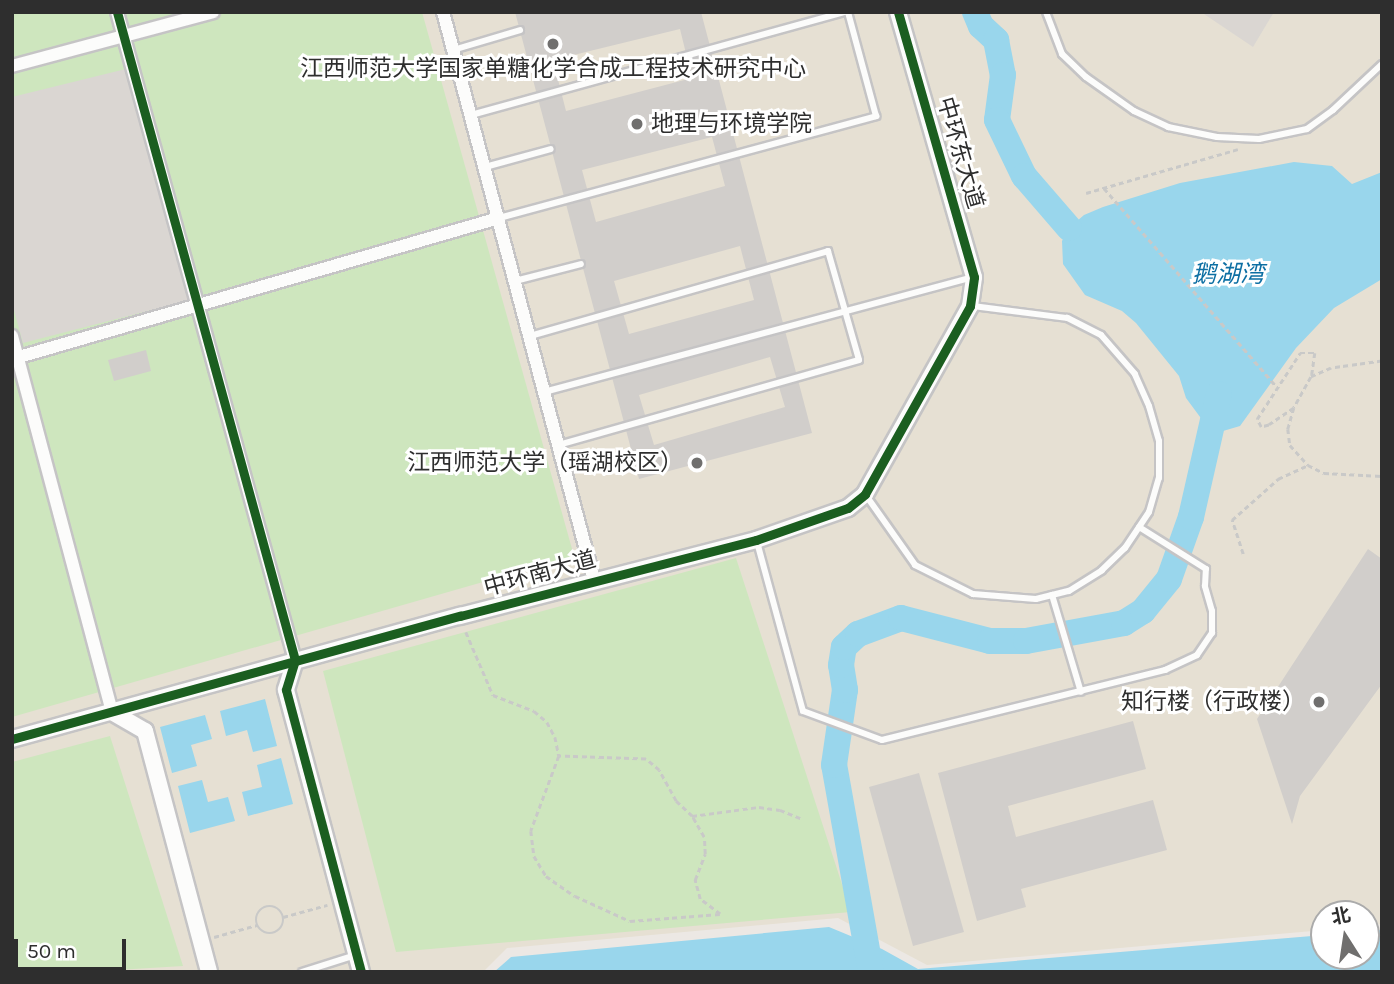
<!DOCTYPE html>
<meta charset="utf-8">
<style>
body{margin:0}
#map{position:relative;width:1394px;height:984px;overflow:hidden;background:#ece8e4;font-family:Karla,"Noto Sans SC",sans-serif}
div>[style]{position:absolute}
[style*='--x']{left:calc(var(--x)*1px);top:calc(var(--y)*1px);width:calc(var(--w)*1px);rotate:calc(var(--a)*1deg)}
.education>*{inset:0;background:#e6e0d3}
.green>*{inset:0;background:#cee6be}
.plaza>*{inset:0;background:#dad6d2}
.water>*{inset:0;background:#99d6ec}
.river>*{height:26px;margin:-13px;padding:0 13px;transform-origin:13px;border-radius:13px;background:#99d6ec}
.building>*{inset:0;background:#d1cecb}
.path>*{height:2.5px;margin-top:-1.25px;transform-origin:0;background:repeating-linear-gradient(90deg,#c9c9c8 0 5px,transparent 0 8.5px)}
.path>.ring{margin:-1.25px;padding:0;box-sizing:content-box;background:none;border:2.5px solid #c9c9c8;border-radius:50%}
.roads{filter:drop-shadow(2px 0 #c5c4c5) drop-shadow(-2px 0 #c5c4c5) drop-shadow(0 2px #c5c4c5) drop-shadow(0 -2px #c5c4c5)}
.service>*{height:6px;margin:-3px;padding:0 3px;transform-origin:3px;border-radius:3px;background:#fcfcfb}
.minor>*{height:12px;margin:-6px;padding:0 6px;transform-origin:6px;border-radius:6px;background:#fcfcfb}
.tertiary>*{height:16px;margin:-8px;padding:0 8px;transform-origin:8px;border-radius:8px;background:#fcfcfb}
.cycleway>*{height:9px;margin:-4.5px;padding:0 4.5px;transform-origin:4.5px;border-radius:4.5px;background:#1b5e20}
.dots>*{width:19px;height:19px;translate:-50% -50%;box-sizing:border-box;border:4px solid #fff;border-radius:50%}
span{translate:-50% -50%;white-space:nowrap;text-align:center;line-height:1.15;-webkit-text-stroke:6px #fff;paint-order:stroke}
.poi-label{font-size:23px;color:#2e2e2e}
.left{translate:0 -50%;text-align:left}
.right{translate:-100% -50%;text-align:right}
.street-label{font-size:23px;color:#2e2e2e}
.water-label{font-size:24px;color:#0d6fa3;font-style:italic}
.frame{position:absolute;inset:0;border:14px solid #2e2e2e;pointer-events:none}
.north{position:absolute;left:1310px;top:900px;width:70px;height:70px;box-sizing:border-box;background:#fff;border:2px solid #ababab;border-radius:50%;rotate:348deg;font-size:19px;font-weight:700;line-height:28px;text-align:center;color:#2e2e2e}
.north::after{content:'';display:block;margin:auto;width:24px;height:32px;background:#706f6e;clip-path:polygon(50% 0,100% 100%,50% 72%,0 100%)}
.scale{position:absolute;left:14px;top:939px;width:112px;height:32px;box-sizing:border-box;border:4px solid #2e2e2e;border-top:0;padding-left:9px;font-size:21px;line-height:24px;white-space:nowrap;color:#2e2e2e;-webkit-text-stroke:5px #fff;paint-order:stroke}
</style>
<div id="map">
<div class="education">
<i style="clip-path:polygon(12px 12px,1382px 12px,1382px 924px,1366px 926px,1366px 914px,1324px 914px,1324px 930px,927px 965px,838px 918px,507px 948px,483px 972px,12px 972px)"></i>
</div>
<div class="green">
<i style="clip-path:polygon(12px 12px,422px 12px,574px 556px,12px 717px)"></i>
<i style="clip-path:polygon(736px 558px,851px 912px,396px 952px,323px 671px)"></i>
<i style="clip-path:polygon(110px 736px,183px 966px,84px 972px,12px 972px,12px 762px)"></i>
</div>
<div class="plaza">
<i style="clip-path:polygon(1201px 12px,1274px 12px,1253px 47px)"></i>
<i style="clip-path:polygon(134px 67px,190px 300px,23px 343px,12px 303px,12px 97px)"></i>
</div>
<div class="water">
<i style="clip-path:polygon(1294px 162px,1332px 166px,1352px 184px,1382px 172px,1382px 279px,1334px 308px,1296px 348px,1240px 426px,1223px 431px,1206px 425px,1186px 398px,1179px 376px,1136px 323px,1122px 311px,1085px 295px,1063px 264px,1062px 241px,1069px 228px,1084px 215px,1103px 207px,1180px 183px)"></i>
<i style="clip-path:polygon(265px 699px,277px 746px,253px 752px,247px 730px,226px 736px,220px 711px)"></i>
<i style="clip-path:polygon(205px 715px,212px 739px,191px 745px,197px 766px,172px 773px,160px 727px)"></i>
<i style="clip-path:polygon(281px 758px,293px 804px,248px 816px,242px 792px,262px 787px,257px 765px)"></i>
<i style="clip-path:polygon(202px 780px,208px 802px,228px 797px,235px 821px,190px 833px,178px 786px)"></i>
<i style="clip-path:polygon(829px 927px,882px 949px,918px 969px,1324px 935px,1324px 956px,1366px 956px,1366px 931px,1382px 930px,1382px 972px,494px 972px,511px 957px)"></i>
</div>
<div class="river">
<i style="--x:975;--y:12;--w:15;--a:67"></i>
<i style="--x:981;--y:26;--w:21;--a:43"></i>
<i style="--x:996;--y:40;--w:36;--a:79"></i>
<i style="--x:1003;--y:75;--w:45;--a:97.6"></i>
<i style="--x:997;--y:120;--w:62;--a:64.3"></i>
<i style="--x:1024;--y:176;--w:69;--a:49.1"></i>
<i style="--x:871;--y:972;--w:210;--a:-100.1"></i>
<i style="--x:834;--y:765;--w:76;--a:-81.7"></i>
<i style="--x:845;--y:690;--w:25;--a:-99"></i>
<i style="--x:841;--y:665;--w:18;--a:-81"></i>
<i style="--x:844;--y:647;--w:19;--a:-43"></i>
<i style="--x:858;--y:634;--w:46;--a:-20.4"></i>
<i style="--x:901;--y:618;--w:92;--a:14.5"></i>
<i style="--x:990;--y:641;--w:36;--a:0"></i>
<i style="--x:1026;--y:641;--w:100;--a:-10.4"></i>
<i style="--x:1124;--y:623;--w:22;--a:-32"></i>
<i style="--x:1143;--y:611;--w:41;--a:-50.9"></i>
<i style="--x:1169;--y:579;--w:66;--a:-70.5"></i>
<i style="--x:1191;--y:517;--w:126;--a:-77.2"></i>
</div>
<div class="building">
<i style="clip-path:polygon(evenodd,515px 12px,701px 12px,812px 433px,639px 479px,515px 12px,680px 29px,692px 78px,566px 111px,553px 60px,680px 29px,515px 12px,712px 137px,725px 186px,596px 222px,582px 170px,712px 137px,515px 12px,740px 246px,754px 300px,629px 334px,614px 281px,740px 246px,515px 12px,770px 357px,785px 407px,654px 445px,639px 395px,770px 357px)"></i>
<i style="clip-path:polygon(146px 350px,151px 371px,114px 381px,108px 360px)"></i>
<i style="clip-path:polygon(1368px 549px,1382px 559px,1382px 684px,1300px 796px,1292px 824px,1257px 719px)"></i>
<i style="clip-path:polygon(1133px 721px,1146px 769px,1008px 806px,1016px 837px,1153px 800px,1167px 850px,1021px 889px,1026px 907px,977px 921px,938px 773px)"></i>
<i style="clip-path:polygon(919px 773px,964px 932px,913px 946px,869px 787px)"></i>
</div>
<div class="path">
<i style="--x:1104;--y:188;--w:262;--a:49"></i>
<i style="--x:1086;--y:193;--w:158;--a:-16.1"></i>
<i style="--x:1382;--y:361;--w:51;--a:172.2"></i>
<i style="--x:1331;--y:368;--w:22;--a:156"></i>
<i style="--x:1311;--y:377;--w:35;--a:119"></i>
<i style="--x:1294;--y:408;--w:22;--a:106"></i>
<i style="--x:1288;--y:429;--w:16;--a:83"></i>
<i style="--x:1290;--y:445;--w:27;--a:48"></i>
<i style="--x:1308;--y:465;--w:18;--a:27"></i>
<i style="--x:1324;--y:473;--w:58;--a:3"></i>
<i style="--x:1294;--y:408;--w:30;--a:146"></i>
<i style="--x:1269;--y:425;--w:8;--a:166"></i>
<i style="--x:1261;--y:427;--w:9;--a:-117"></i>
<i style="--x:1257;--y:419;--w:79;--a:-56.9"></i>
<i style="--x:1300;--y:353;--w:15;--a:0"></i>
<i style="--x:1315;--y:353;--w:22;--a:98"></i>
<i style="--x:1243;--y:554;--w:36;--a:-108"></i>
<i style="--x:1232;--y:520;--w:62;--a:-41.7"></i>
<i style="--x:1278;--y:479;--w:33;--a:-25"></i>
<i style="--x:466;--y:632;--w:69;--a:66.8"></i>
<i style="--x:493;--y:695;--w:44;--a:21.3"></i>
<i style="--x:534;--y:711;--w:17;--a:40"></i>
<i style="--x:547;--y:722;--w:17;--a:62"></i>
<i style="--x:555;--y:737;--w:19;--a:78"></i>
<i style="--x:559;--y:756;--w:80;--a:110.5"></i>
<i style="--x:531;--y:831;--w:25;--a:83"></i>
<i style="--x:534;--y:856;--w:23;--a:59"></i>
<i style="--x:546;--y:876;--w:35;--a:35"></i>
<i style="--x:575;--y:896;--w:60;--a:24.4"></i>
<i style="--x:630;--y:921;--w:90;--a:-4.4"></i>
<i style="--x:720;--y:914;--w:25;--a:-143"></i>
<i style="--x:700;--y:899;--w:20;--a:-105"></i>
<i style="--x:695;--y:880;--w:28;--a:-69"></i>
<i style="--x:705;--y:854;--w:17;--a:-93"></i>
<i style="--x:704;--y:837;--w:24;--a:-120"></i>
<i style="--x:692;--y:816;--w:22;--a:-137"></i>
<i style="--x:676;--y:801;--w:35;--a:-119"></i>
<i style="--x:659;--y:770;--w:17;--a:-140"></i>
<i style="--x:646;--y:759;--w:87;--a:-178"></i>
<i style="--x:692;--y:816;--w:68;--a:-7.7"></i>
<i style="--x:759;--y:807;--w:21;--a:8"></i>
<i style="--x:780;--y:810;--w:22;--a:22"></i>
<i class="ring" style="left:256px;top:906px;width:25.5px;height:25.5px"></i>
<i style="--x:283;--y:917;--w:46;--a:-15.3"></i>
<i style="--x:214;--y:937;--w:45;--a:-15.6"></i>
</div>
<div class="roads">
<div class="service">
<i style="--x:1046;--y:12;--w:45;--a:69.1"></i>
<i style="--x:1062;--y:54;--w:33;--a:44"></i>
<i style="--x:1086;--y:77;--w:59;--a:35.3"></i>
<i style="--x:1134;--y:111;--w:38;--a:25"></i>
<i style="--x:1168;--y:127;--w:50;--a:11.5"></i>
<i style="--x:1217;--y:137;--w:42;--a:2.7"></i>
<i style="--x:1259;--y:139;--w:49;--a:-11.8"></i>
<i style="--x:1307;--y:129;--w:32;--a:-36"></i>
<i style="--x:1333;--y:110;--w:67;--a:-43.2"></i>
<i style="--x:453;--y:50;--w:70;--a:-16.6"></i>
<i style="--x:471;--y:115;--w:388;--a:-15.4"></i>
<i style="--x:485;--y:167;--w:68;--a:-15.3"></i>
<i style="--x:499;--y:218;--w:391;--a:-15.1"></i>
<i style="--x:876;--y:116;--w:108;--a:-105.1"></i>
<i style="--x:515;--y:281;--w:68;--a:-14.4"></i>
<i style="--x:530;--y:336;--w:310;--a:-15.9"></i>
<i style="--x:828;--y:251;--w:113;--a:74.1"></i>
<i style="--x:859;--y:360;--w:313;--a:164.2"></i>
<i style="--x:544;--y:392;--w:443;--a:-15"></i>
<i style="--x:865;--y:494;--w:87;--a:54.8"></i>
<i style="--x:915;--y:565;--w:65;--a:26.6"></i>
<i style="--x:973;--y:594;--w:63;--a:4.5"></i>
<i style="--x:1036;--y:599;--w:34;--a:-14"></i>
<i style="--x:1069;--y:591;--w:39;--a:-32"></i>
<i style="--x:1102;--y:570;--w:32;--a:-44"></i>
<i style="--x:1125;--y:548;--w:43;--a:-56.3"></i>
<i style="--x:1149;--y:512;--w:35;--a:-74"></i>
<i style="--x:1159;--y:478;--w:37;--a:-90"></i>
<i style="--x:1159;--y:441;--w:36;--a:-106"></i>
<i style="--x:1149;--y:406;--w:35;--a:-114"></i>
<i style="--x:1135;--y:374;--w:52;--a:-131.1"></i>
<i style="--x:1101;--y:335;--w:38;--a:-153"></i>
<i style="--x:1067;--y:318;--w:96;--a:-172.8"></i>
<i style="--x:757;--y:542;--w:175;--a:74.8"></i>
<i style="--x:803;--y:711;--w:84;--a:20.2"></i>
<i style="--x:882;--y:740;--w:292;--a:-13.9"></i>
<i style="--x:1165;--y:670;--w:35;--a:-25"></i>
<i style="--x:1197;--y:655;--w:27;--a:-56"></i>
<i style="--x:1212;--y:633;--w:22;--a:-90"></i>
<i style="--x:1212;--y:611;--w:26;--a:-106"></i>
<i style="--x:1205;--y:586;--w:17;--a:-87"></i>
<i style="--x:1206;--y:569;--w:79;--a:-147.9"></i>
<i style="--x:1052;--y:595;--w:101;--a:73.4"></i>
<i style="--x:302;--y:972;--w:57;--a:-17.5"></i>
</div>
<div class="minor">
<i style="--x:117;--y:12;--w:672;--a:74.64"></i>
<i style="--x:443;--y:12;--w:588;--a:75.11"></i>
<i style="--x:12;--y:66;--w:208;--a:-15"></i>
<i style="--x:12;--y:336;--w:389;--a:75.1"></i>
<i style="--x:12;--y:359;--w:507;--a:-16.15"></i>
</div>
<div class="tertiary">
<i style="--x:295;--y:660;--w:31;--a:107"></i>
<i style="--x:286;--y:690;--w:292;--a:75.1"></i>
<i style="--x:112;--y:712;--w:38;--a:30"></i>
<i style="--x:145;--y:731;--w:249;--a:75.1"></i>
<i style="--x:12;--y:739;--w:465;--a:-15.4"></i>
<i style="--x:460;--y:616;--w:306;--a:-14.4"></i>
<i style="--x:756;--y:540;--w:97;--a:-19.2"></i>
<i style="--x:848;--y:508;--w:22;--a:-39"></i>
<i style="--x:865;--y:494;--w:215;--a:-60.8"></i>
<i style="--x:970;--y:306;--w:29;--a:-82"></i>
<i style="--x:974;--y:277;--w:276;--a:-106"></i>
</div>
</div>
<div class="cycleway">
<i style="--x:117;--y:12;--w:672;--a:74.64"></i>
<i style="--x:295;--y:660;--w:31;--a:107"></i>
<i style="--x:286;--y:690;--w:292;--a:75.1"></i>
<i style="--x:12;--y:739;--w:465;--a:-15.4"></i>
<i style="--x:460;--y:616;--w:306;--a:-14.4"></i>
<i style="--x:756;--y:540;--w:97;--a:-19.2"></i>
<i style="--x:848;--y:508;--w:22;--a:-39"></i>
<i style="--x:865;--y:494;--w:215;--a:-60.8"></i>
<i style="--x:970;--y:306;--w:29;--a:-82"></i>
<i style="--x:974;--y:277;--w:276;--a:-106"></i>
</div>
<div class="dots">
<i style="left:553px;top:44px;background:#706f6e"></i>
<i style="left:637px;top:124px;background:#706f6e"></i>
<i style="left:697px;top:463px;background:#706f6e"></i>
<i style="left:1319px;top:702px;background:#706f6e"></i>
</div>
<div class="poi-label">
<span style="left:553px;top:69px">江西师范大学国家单糖化学合成工程技术研究中心</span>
<span class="left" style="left:651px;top:124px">地理与环境学院</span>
<span class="right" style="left:683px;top:463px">江西师范大学（瑶湖校区）</span>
<span class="right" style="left:1305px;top:702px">知行楼（行政楼）</span>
</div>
<div class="street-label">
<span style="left:960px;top:153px;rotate:74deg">中环东大道</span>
<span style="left:540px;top:574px;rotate:-15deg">中环南大道</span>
</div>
<div class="water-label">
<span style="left:1228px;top:275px">鹅湖湾</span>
</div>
<div class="frame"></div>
<div class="north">北</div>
<div class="scale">50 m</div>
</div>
